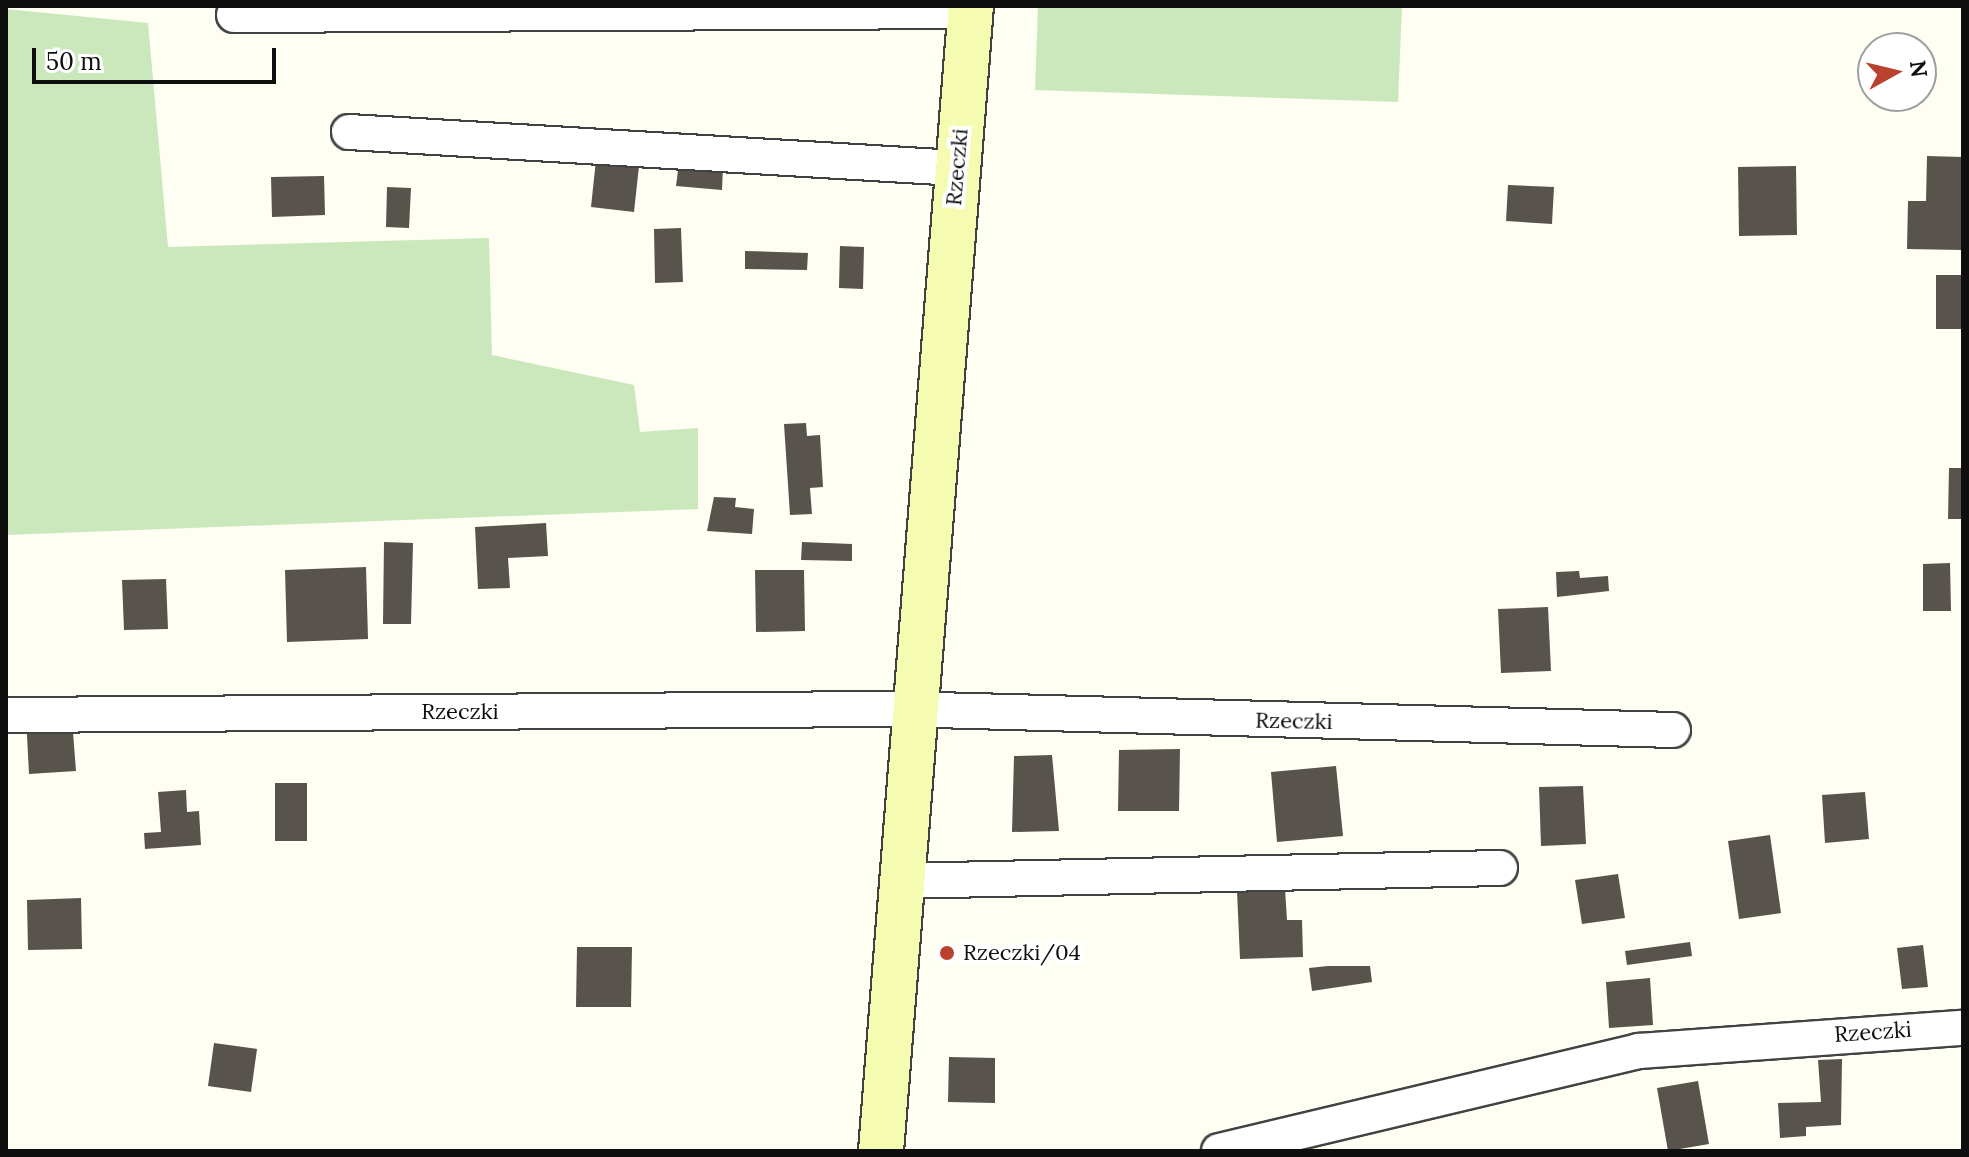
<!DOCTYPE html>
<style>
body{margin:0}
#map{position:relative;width:1969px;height:1157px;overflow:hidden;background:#fefef2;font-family:Lora,serif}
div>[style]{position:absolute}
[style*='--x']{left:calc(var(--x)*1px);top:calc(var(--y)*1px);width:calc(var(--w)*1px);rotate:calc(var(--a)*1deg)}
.green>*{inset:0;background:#cbe8bd}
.building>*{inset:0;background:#58534c}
.roads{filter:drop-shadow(2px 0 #424242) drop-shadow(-2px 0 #424242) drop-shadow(0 2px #424242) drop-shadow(0 -2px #424242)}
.street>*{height:34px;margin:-17px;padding:0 17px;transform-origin:17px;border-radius:17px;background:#fff}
.secondary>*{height:44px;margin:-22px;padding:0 22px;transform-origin:22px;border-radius:22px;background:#f5fbb1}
.dots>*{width:22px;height:22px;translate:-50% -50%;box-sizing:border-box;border:4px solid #fff;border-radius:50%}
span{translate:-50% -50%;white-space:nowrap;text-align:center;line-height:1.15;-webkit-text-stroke:8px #fff;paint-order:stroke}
.street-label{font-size:22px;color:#0f0f0f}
.poi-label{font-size:22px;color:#0f0f0f}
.left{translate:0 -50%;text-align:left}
.frame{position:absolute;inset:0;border:8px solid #0f0f0f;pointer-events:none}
.north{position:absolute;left:1857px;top:32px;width:80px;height:80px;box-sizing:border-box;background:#fff;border:2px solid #9f9f9f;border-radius:50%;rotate:82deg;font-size:22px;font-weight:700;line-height:32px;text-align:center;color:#0f0f0f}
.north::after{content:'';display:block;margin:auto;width:28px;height:36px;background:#ba412d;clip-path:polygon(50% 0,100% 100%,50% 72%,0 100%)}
.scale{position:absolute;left:32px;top:48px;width:244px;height:36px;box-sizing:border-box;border:4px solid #0f0f0f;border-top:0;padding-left:10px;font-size:24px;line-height:28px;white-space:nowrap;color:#0f0f0f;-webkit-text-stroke:6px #fff;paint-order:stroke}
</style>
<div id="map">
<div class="green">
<i style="clip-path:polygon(1038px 6px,1402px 6px,1398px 102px,1035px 90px)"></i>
<i style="clip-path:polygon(6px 9px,148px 23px,168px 247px,489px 238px,492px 355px,634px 385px,640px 432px,698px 428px,698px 509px,6px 535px)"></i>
</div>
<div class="building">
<i style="clip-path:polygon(1927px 156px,1963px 157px,1963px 250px,1907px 249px,1908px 201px,1926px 201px)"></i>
<i style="clip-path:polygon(596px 160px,639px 166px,634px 212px,591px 207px)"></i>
<i style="clip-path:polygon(679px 163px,723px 166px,722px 190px,676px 186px)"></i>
<i style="clip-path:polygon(1796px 166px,1797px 235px,1739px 236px,1738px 167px)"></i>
<i style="clip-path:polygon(324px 176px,325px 215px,272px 217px,271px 177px)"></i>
<i style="clip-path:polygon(1508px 185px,1554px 187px,1552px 224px,1506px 221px)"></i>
<i style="clip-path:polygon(387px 187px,411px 188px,409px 228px,386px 227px)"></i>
<i style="clip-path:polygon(681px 228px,683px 282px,655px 283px,654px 229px)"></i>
<i style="clip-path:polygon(840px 246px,864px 247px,863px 289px,839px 288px)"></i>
<i style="clip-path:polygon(745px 251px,808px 253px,807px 270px,745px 269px)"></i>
<i style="clip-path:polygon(1936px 275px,1963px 275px,1963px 329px,1936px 329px)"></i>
<i style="clip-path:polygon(806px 423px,807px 436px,820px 435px,823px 487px,810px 488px,812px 514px,790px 515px,784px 424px)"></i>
<i style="clip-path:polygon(1949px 468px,1963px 468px,1963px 519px,1948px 519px)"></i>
<i style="clip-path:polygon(714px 497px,736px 498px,735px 507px,754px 509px,752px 534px,707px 531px)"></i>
<i style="clip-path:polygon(546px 523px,548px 556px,508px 558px,510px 588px,478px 589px,475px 527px)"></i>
<i style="clip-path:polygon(384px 542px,413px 543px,411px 624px,383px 624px)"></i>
<i style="clip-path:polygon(802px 542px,852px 544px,852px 561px,801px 560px)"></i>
<i style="clip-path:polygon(1950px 563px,1951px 611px,1923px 611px,1923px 564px)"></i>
<i style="clip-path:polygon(366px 567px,368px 639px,287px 642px,285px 570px)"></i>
<i style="clip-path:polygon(755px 570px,804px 570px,805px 631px,756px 632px)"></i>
<i style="clip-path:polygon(1579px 571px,1580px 578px,1608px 576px,1609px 591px,1557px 597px,1556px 572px)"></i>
<i style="clip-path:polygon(166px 579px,168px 629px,124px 630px,122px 580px)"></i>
<i style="clip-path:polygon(1548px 607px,1551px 671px,1501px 673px,1498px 609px)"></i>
<i style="clip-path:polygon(54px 715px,55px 733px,73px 732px,76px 771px,29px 774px,26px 717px)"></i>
<i style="clip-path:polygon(1180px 749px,1179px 811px,1118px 811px,1119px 750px)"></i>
<i style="clip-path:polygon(1052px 755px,1059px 831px,1012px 832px,1014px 756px)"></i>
<i style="clip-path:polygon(1336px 766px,1343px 836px,1277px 842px,1271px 772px)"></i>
<i style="clip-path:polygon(275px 783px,307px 783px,307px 841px,275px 841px)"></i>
<i style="clip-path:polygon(1583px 786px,1586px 844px,1541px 846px,1539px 787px)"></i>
<i style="clip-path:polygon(186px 790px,187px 812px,199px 811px,201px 845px,145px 849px,144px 833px,161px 832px,158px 792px)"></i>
<i style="clip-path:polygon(1865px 792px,1869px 839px,1825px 843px,1822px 795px)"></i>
<i style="clip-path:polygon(1770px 835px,1781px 913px,1739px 919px,1728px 841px)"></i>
<i style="clip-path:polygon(1618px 874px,1625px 918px,1582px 924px,1575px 880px)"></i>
<i style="clip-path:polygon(1285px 889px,1287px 920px,1302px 920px,1303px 957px,1240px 959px,1237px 891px)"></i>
<i style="clip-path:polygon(81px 898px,82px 949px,28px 950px,27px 900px)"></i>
<i style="clip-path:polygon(1690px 942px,1692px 956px,1627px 965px,1625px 951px)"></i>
<i style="clip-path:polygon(1923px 945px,1928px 987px,1902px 989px,1897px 948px)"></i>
<i style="clip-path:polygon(577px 947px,632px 947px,631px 1007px,576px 1007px)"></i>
<i style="clip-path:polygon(1328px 966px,1370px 966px,1372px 982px,1312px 991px,1309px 968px)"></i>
<i style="clip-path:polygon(1650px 978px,1653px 1025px,1609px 1028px,1606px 982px)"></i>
<i style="clip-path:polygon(214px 1043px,257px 1049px,251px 1092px,208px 1086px)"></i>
<i style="clip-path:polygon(949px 1057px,995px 1058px,995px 1103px,948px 1102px)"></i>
<i style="clip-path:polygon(1842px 1059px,1841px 1125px,1806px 1127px,1806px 1136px,1780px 1138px,1778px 1103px,1821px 1102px,1818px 1060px)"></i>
<i style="clip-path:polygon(1698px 1081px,1709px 1144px,1668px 1151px,1657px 1088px)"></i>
</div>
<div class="roads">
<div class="street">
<i style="--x:234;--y:15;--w:737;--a:-0.31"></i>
<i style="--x:349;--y:132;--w:609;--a:3.39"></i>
<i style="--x:6;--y:715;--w:892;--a:-0.39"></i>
<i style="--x:898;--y:709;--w:775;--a:1.55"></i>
<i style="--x:900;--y:881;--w:600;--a:-1.24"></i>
<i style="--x:1219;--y:1151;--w:432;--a:-13.4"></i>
<i style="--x:1639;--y:1051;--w:325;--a:-4.1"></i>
</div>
<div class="secondary">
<i style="--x:881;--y:1151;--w:1149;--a:-85.51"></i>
</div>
</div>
<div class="dots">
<i style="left:947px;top:953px;background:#ba412d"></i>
</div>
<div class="street-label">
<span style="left:957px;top:167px;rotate:-85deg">Rzeczki</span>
<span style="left:460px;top:712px">Rzeczki</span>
<span style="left:1294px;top:721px;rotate:1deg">Rzeczki</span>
<span style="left:1873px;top:1032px;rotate:-4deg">Rzeczki</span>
</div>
<div class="poi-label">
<span class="left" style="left:963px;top:953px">Rzeczki/04</span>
</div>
<div class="frame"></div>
<div class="north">N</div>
<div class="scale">50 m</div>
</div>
